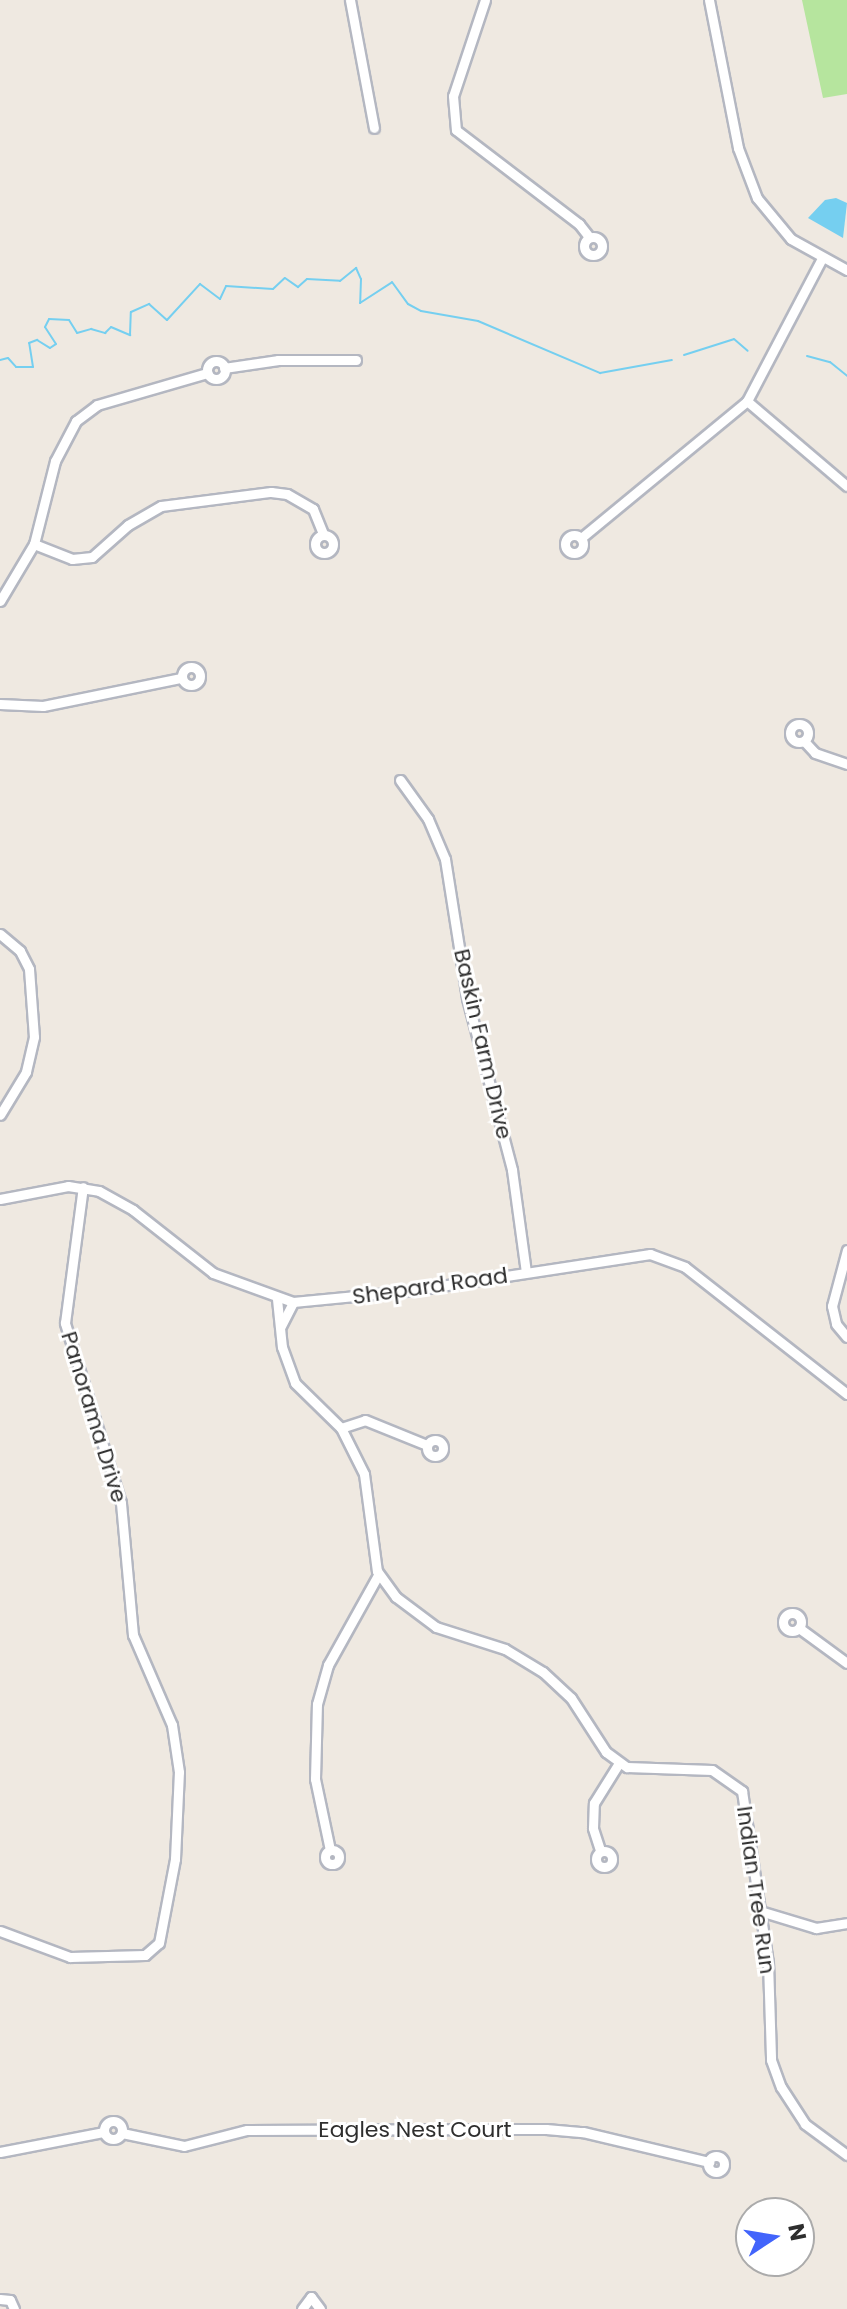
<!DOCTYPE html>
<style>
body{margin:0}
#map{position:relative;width:847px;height:2309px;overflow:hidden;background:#efe9e1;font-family:Poppins,sans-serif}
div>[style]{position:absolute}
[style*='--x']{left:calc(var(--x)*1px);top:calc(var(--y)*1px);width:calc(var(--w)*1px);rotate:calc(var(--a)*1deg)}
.green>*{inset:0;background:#b6e59e}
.water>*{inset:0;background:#75cff0}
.stream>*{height:2px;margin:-1px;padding:0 1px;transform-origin:1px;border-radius:1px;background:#75cff0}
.roads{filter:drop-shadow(2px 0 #b4b7c1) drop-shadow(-2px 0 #b4b7c1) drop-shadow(0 2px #b4b7c1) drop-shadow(0 -2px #b4b7c1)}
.minor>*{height:9px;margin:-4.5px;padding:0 4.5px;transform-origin:4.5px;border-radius:4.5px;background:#fff}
.minor>.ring{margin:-4.5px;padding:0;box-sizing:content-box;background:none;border:9px solid #fff;border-radius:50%}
span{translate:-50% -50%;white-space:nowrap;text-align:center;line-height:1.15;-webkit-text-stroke:6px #fff;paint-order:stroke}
.street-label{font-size:22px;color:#2e2e2e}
.north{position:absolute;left:735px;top:2197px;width:80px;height:80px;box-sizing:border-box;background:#fff;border:2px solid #ababab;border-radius:50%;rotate:78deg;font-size:22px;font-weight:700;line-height:32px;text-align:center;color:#2e2e2e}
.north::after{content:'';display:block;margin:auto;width:28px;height:36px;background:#4264fb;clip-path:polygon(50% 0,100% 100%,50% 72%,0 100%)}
</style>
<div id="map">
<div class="green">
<i style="clip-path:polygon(802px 0,847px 0,847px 94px,823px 98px)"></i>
</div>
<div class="water">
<i style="clip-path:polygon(836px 198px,847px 203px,843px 238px,808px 218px,825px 200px)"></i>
</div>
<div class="stream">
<i style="--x:684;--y:355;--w:52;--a:-17.7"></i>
<i style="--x:734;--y:339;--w:18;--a:41"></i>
<i style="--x:807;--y:356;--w:24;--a:15"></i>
<i style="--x:830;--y:362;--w:22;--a:39"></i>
<i style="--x:0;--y:360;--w:8;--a:-14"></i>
<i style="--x:8;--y:358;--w:12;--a:48"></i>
<i style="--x:16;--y:367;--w:17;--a:0"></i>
<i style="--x:33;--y:367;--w:24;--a:-99"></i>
<i style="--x:29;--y:343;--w:9;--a:-21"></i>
<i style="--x:37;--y:340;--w:15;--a:32"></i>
<i style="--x:50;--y:348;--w:7;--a:-34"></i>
<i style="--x:56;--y:344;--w:20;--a:-123"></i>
<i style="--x:45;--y:327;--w:9;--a:-63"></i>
<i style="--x:49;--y:319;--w:20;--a:3"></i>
<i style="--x:69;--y:320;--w:15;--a:58"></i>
<i style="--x:77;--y:333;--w:15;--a:-16"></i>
<i style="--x:91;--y:329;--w:15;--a:16"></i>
<i style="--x:105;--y:333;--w:8;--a:-45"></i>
<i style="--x:111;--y:327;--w:21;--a:23"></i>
<i style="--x:130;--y:335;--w:23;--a:-88"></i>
<i style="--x:131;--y:312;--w:20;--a:-24"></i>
<i style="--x:149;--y:304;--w:24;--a:42"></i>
<i style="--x:167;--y:320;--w:49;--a:-47.5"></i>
<i style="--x:200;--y:284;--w:25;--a:37"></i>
<i style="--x:220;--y:299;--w:14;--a:-65"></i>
<i style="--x:226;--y:286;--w:47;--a:3.7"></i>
<i style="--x:273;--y:289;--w:16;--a:-43"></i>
<i style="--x:285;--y:278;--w:16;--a:35"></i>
<i style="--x:298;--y:287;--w:12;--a:-42"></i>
<i style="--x:307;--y:279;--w:33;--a:3"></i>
<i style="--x:340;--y:281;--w:21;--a:-39"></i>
<i style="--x:356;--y:268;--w:12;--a:66"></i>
<i style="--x:361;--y:279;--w:24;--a:92"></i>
<i style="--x:360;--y:303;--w:38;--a:-33"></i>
<i style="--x:392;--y:282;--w:27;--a:54"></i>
<i style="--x:408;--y:304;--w:15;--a:28"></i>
<i style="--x:421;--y:311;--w:58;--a:10"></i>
<i style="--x:478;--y:321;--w:133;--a:23.1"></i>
<i style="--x:600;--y:373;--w:73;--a:-10.2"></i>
</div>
<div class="roads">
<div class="minor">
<i style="--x:350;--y:0;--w:130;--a:79.4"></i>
<i style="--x:485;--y:0;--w:101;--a:108.4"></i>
<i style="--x:453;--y:96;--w:34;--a:85"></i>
<i style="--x:456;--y:130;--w:155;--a:37.4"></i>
<i style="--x:579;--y:224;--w:16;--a:52"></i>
<i style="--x:709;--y:0;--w:151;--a:78.9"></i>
<i style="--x:738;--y:148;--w:53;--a:69.2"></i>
<i style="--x:757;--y:198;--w:53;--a:50.3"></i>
<i style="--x:791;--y:239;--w:64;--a:29"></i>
<i class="ring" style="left:584px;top:237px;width:9px;height:9px"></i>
<i class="ring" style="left:207px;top:361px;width:9px;height:9px"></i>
<i style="--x:224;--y:368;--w:55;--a:-8.4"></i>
<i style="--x:278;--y:360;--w:78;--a:0"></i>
<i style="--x:747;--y:401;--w:131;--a:40.4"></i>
<i class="ring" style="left:315px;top:535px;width:9px;height:9px"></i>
<i class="ring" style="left:565px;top:535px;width:9px;height:9px"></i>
<i style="--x:581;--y:538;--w:215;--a:-39.5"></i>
<i style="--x:747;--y:401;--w:161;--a:-62.3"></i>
<i style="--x:34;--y:544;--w:41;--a:21.5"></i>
<i style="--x:72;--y:559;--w:20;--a:-6"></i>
<i style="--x:92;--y:557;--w:48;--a:-41.6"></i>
<i style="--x:128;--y:525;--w:38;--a:-30"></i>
<i style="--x:161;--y:506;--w:111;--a:-7.3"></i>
<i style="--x:271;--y:492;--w:16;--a:7"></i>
<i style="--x:287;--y:494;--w:30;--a:30"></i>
<i style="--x:313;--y:509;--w:27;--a:68"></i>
<i style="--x:0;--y:601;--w:66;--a:-59.2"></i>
<i style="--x:34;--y:544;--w:86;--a:-75.8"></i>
<i style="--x:55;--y:461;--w:45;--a:-62.3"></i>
<i style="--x:76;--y:421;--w:26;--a:-37"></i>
<i style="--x:97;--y:405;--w:115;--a:-16.2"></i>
<i class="ring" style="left:182px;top:667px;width:9px;height:9px"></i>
<i style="--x:0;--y:704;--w:43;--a:2.7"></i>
<i style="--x:43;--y:706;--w:141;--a:-11.5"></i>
<i class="ring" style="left:790px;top:724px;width:9px;height:9px"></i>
<i style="--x:804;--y:741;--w:16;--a:47"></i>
<i style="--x:815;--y:753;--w:34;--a:19"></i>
<i style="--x:400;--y:780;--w:48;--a:54.3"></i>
<i style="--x:428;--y:819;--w:43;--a:67"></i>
<i style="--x:445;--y:859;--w:141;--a:81"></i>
<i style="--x:467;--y:998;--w:178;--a:75.3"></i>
<i style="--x:512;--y:1170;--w:103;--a:82.2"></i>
<i style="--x:0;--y:934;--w:26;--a:40"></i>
<i style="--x:20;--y:951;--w:20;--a:63"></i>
<i style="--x:29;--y:969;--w:68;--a:85.8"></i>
<i style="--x:34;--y:1037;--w:36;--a:103"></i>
<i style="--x:26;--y:1072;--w:50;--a:121.2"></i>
<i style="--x:0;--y:1199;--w:69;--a:-10.8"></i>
<i style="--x:68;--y:1186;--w:31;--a:9"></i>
<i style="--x:99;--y:1191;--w:39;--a:29"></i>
<i style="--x:133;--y:1210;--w:102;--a:38.2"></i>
<i style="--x:213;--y:1273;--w:85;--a:19.9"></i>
<i style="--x:293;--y:1302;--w:116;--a:-5.5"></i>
<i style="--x:408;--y:1291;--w:245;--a:-8.7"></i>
<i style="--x:650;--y:1254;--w:37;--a:20"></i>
<i style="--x:685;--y:1267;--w:206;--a:38.1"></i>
<i style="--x:847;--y:1250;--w:58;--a:105"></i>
<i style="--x:832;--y:1306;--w:18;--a:77"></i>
<i style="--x:836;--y:1324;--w:17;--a:50"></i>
<i style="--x:277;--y:1299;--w:48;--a:84.1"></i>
<i style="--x:282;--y:1347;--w:38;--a:70"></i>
<i style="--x:295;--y:1383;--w:64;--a:44.4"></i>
<i style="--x:341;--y:1428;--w:51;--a:63.4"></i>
<i style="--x:364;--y:1474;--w:98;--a:82.4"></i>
<i style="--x:377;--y:1571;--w:32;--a:54"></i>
<i style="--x:396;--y:1597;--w:50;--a:36.9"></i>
<i style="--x:436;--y:1627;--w:72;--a:17.7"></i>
<i style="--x:505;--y:1649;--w:44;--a:31.2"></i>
<i style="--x:543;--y:1672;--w:38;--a:43"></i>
<i style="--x:571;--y:1698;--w:64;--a:57.1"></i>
<i style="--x:606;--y:1752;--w:26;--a:36"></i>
<i style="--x:627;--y:1767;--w:85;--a:2"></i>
<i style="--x:712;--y:1770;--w:37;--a:35"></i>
<i style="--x:742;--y:1791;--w:173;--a:81.4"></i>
<i style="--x:768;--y:1962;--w:98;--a:88.2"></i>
<i style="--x:771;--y:2060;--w:29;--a:70"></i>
<i style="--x:781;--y:2087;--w:44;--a:57"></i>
<i style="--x:805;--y:2124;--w:52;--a:36.4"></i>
<i style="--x:281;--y:1326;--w:27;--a:-63"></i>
<i style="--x:341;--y:1428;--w:25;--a:-18"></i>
<i style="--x:365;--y:1420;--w:67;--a:22"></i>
<i class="ring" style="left:427px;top:1440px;width:7px;height:7px"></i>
<i class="ring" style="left:783px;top:1613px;width:9px;height:9px"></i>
<i style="--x:799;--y:1628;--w:59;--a:36.1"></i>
<i class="ring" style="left:325px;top:1850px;width:5px;height:5px"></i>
<i style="--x:330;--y:1850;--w:73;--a:-101.9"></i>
<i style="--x:315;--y:1779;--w:75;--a:-88.5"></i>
<i style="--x:317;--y:1704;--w:41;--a:-74.2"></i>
<i style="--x:328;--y:1665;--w:103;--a:-60.9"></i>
<i style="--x:600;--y:1850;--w:23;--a:-108"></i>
<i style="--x:593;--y:1828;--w:25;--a:-88"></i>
<i style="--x:594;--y:1803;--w:47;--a:-58"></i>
<i class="ring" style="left:596px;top:1851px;width:7px;height:7px"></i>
<i style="--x:760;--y:1911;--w:59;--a:16.9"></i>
<i style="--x:816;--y:1928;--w:31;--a:-9"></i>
<i style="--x:0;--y:1931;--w:75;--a:20.4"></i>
<i style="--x:70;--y:1957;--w:75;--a:-1.5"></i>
<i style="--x:145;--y:1955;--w:18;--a:-41"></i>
<i style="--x:159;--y:1943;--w:86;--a:-79.2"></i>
<i style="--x:175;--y:1859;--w:87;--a:-87.4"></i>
<i style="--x:179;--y:1772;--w:48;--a:-98.5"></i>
<i style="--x:172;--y:1725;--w:98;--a:-113.4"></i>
<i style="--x:133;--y:1635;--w:133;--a:-95.2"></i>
<i style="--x:121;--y:1503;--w:189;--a:-107.3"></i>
<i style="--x:65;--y:1323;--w:137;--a:-82.5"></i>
<i class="ring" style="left:104px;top:2121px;width:9px;height:9px"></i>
<i style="--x:122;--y:2133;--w:63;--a:11.8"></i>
<i style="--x:184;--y:2146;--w:65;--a:-14.3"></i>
<i style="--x:247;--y:2130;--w:299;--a:-0.2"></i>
<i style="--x:546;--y:2129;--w:37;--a:5"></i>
<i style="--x:583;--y:2132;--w:130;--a:13.4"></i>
<i style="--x:0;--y:2152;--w:106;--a:-10.9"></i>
<i class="ring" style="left:708px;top:2156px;width:7px;height:7px"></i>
<i style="--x:0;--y:2299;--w:10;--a:6"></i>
<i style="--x:10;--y:2300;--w:10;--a:66"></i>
<i style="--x:302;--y:2309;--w:15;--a:-53"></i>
<i style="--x:311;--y:2297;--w:15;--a:53"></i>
</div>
</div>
<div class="street-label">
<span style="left:483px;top:1044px;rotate:77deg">Baskin Farm Drive</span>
<span style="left:430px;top:1286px;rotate:-8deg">Shepard Road</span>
<span style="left:94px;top:1417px;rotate:73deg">Panorama Drive</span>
<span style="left:756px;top:1890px;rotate:82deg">Indian Tree Run</span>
<span style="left:415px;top:2130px">Eagles Nest Court</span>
</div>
<div class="north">N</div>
</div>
